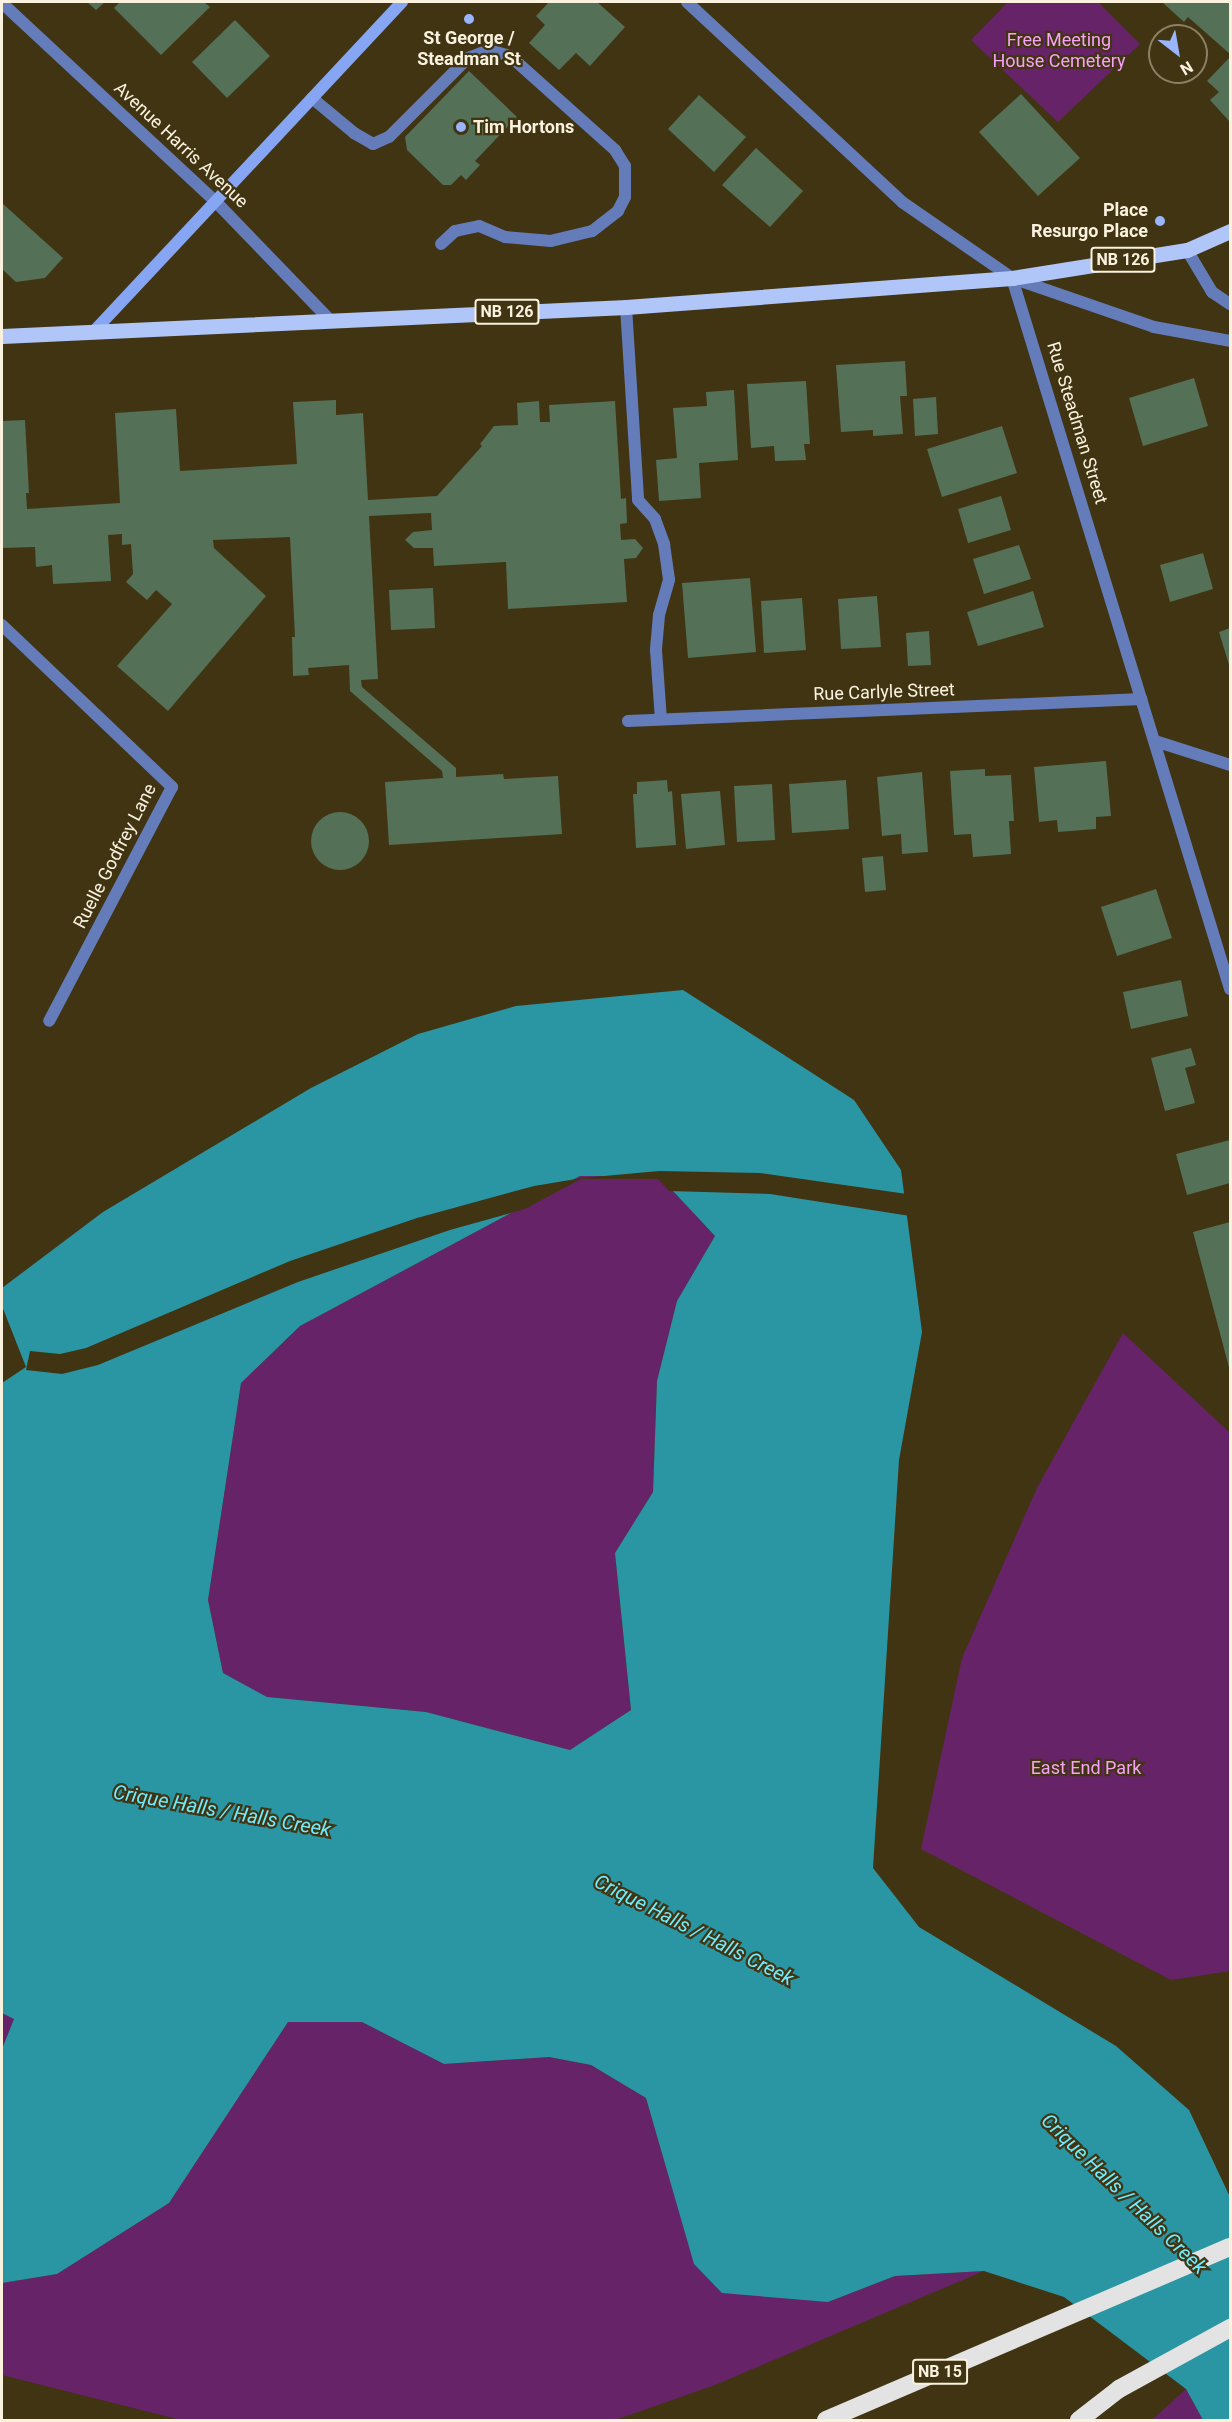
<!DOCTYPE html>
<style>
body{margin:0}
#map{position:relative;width:1232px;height:2422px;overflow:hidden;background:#413413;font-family:Roboto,sans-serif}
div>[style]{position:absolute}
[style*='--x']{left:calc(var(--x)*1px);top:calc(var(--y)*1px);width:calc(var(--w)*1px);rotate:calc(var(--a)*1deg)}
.green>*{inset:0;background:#672368}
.water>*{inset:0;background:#2b96a3}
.pier>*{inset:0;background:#413413}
.building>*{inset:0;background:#547056}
.round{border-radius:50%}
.lane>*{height:12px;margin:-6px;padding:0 6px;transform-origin:6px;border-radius:6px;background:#647cb9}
.street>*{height:12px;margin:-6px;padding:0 6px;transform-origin:6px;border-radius:6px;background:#647cb9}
.secondary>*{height:12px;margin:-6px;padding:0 6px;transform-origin:6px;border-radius:6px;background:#86a5f2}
.primary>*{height:15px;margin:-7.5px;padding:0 7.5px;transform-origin:7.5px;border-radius:7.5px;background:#b1c6f8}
.highway>*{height:18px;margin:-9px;padding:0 9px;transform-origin:9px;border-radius:9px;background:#e3e3e3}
.dots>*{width:16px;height:16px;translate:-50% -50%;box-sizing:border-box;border:3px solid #413413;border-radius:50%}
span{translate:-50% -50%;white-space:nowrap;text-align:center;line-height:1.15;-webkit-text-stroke:4.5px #413413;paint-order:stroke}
.shield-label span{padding:2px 4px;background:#413413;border:2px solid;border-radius:4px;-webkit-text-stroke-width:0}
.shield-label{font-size:16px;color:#faf2df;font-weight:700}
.poi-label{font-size:18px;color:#faf2df;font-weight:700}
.left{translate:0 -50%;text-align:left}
.right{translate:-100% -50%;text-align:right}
.park-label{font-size:18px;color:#f8a1f8}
.street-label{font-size:18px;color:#faf2df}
.water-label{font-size:20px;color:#70ecfd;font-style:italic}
.frame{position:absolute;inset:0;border:3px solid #faf2df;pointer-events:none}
.north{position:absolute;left:1148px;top:24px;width:60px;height:60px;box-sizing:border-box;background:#413413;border:2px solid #8b8065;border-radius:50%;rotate:149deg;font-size:16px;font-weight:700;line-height:24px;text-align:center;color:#faf2df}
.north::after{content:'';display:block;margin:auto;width:21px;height:27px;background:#98b5fd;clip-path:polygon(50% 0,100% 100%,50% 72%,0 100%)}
</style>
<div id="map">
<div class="green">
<i style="clip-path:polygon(1008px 2px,1098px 2px,1140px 44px,1058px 122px,971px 40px)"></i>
<i style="clip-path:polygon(580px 1176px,659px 1176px,715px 1236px,677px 1301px,657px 1381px,653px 1492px,615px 1553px,631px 1710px,570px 1750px,426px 1712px,267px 1697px,223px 1673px,208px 1600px,241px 1383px,300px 1326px)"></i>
<i style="clip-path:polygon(1123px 1333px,1230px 1433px,1230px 1971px,1171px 1980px,921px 1849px,962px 1658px,1037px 1488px)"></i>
<i style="clip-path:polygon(2px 2013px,15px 2019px,2px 2049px)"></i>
<i style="clip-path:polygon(288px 2022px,362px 2022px,444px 2064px,548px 2057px,591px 2065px,646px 2098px,694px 2263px,828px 2302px,895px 2276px,984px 2271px,715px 2385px,615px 2420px,181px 2420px,2px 2375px,2px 2283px,57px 2274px,169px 2203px)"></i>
<i style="clip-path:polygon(1186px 2389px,1203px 2420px,1152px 2420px)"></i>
</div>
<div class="water">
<i style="clip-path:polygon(evenodd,683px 990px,854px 1100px,901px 1170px,922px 1332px,899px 1460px,873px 1868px,919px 1927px,1116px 2046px,1189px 2110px,1230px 2197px,1230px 2420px,1203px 2420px,1186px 2389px,1064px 2297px,984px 2271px,895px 2276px,828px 2302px,722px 2293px,694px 2264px,646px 2098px,591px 2065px,549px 2057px,444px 2064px,362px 2022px,288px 2022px,169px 2203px,57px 2274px,2px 2283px,2px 2049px,14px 2019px,2px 2013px,2px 1383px,26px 1367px,2px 1306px,2px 1288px,103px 1212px,311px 1088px,418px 1034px,516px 1006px,683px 990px,580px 1176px,659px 1176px,715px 1236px,677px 1301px,657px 1381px,653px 1492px,615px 1553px,631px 1710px,570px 1750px,426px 1712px,267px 1697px,223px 1673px,208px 1600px,241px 1383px,300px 1326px,580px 1176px)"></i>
</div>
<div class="pier">
<i style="clip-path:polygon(659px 1171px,760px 1173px,907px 1194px,910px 1216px,770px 1194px,669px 1191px,658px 1179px,581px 1179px,525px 1209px,450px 1230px,298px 1282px,98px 1365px,62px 1374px,26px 1370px,30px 1351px,60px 1354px,86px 1348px,290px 1261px,417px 1218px,534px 1186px,582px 1178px)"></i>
</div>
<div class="building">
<i style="clip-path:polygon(87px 2px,105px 2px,96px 10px)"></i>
<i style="clip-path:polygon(120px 2px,204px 2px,210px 7px,161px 55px,114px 8px)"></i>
<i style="clip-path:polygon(549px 2px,597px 2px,625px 27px,590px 66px,576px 53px,559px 70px,529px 43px,545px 25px,536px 16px)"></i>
<i style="clip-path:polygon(1162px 2px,1230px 2px,1230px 54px,1188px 17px,1184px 22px)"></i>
<i style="clip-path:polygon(235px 20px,270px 56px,227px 98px,192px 62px)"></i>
<i style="clip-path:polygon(1230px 57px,1230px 122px,1210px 100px,1219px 92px,1207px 81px)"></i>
<i style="clip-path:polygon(469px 71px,517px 117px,475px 161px,480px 165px,466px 180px,461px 175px,451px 185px,443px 185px,407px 150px,405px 137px)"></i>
<i style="clip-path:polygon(1021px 94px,1080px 158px,1038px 196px,979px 132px)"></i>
<i style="clip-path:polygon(699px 95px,746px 137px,714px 172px,668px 129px)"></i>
<i style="clip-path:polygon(756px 148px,803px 191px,770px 227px,722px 185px)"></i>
<i style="clip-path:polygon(2px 203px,63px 258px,45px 278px,16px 282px,2px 269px)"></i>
<i style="clip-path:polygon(905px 361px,907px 396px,900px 396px,903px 434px,873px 436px,873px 430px,841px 432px,836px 365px)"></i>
<i style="clip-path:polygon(1194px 378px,1208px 426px,1143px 446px,1129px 398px)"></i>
<i style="clip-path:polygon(806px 381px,810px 444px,804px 444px,806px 460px,775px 461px,774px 446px,751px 448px,747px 384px)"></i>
<i style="clip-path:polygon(734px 390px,738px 460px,699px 463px,701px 498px,659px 501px,656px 460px,677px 458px,673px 408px,707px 406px,706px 392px)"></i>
<i style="clip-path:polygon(936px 397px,938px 434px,915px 436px,913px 399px)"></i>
<i style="clip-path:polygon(336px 400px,336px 415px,363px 413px,368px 500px,437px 496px,482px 446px,480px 444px,494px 426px,518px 425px,517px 403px,539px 401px,540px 422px,550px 422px,549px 405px,615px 401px,621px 499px,626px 498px,627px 523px,620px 524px,621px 540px,635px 539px,643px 548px,636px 558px,624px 559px,627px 602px,508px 609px,506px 562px,434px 566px,433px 548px,414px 548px,405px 540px,413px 532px,432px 530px,431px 513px,369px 516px,378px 679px,361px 680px,362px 687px,456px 768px,456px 777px,503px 774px,504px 779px,558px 776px,562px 834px,389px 845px,385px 782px,443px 778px,442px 771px,350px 691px,349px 665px,308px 668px,309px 675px,293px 676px,292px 637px,295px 637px,290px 537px,213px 540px,214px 548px,266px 596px,168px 711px,117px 666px,172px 604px,156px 590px,147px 600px,126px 582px,133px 574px,131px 544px,122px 545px,122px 534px,108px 535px,111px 581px,53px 584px,52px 565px,36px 567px,35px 547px,2px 548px,2px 421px,25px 420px,29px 493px,26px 493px,27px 509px,120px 503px,115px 413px,176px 409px,180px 471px,297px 464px,293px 402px)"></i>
<i style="clip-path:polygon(1002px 426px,1017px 473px,942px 497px,927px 449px)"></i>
<i style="clip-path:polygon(1001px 496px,1011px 530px,968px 543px,958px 509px)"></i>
<i style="clip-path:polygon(1019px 545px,1031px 579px,984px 594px,973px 559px)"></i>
<i style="clip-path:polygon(1203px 553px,1213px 589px,1170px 602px,1160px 565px)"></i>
<i style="clip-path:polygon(750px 578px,756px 652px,688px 658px,682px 583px)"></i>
<i style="clip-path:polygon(433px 588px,435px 628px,391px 630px,389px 590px)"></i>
<i style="clip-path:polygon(1033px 591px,1044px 627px,978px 646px,967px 612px)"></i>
<i style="clip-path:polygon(877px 596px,881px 647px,841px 649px,838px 599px)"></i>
<i style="clip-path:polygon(802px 598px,806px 650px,764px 653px,761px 601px)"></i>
<i style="clip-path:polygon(1230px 628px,1230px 668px,1219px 632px)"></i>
<i style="clip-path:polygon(929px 631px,931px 665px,908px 666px,906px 633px)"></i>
<i style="clip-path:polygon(1106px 761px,1111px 816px,1096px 817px,1096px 829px,1058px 832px,1057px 820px,1039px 822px,1034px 767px)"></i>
<i style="clip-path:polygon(985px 769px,985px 776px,1011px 775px,1014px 821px,1009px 821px,1011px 854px,973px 857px,971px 834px,954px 835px,950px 771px)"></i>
<i style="clip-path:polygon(922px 772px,928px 852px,902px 854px,901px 834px,882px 836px,877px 777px)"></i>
<i style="clip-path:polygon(667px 780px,668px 792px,672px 791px,676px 845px,636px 848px,633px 794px,637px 794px,637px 782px)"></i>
<i style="clip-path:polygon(846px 780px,849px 829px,792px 833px,789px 784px)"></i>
<i style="clip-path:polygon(772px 784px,775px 840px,737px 842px,734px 786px)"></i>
<i style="clip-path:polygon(720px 791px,725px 845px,686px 849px,681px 794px)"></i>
<i class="round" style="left:311px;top:812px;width:58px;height:58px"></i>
<i style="clip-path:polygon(883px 856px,886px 890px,865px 892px,862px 858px)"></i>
<i style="clip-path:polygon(1156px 889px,1172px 938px,1117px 956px,1101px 907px)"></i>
<i style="clip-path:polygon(1181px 980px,1188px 1016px,1131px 1029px,1123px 992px)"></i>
<i style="clip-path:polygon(1191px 1048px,1196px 1065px,1185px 1068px,1195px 1103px,1165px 1111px,1151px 1058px)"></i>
<i style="clip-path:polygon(1230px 1140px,1230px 1183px,1187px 1195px,1176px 1154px)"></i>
<i style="clip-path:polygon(1230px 1222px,1230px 1371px,1193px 1232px)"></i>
</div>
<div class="lane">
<i style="--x:312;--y:98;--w:55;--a:39.8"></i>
<i style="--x:354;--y:133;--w:22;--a:30"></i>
<i style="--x:373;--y:144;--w:17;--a:-24"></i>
<i style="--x:389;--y:137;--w:112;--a:-45"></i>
<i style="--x:468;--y:58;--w:22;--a:-21"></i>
<i style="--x:489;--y:50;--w:22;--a:16"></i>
<i style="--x:510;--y:56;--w:141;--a:41.8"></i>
<i style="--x:615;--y:150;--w:19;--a:58"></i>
<i style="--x:625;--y:166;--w:31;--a:90"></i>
<i style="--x:625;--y:197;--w:16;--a:117"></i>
<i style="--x:618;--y:211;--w:33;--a:142"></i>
<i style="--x:592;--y:231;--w:42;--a:166.3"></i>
<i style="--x:551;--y:241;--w:46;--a:-175"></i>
<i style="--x:505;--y:237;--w:28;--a:-157"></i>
<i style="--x:479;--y:226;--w:25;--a:168"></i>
<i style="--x:455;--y:231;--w:19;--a:137"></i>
<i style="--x:626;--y:307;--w:193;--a:86.4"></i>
<i style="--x:638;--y:500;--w:25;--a:48"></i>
<i style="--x:655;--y:519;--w:27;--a:70"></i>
<i style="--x:664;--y:544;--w:36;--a:82"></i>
<i style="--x:669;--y:580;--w:36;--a:106"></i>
<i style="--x:659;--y:615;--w:35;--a:95"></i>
<i style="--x:656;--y:650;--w:69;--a:85.9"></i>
</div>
<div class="street">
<i style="--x:687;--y:2;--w:294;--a:42.9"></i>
<i style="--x:902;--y:202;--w:134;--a:34.6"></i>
<i style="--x:1012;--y:278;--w:150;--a:19"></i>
<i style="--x:1154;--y:327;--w:77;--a:10.4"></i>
<i style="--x:2;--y:3;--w:292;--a:42.9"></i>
<i style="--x:216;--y:202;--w:164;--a:46"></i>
<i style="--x:1187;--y:250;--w:49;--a:59.2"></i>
<i style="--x:1212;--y:292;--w:22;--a:34"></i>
<i style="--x:1012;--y:278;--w:744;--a:72.95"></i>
<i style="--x:2;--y:625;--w:235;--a:43.6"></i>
<i style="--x:172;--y:787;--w:264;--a:117.7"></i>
<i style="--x:628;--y:721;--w:514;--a:-2.45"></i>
<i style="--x:1155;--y:741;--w:79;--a:17.7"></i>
</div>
<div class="secondary">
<i style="--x:96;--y:329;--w:448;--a:-46.9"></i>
</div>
<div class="primary">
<i style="--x:2;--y:336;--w:625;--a:-2.66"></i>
<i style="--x:626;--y:307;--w:387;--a:-4.3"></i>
<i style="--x:1012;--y:278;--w:177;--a:-9.1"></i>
<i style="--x:1187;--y:250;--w:47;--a:-23.8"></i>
</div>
<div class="highway">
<i style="--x:826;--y:2420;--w:439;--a:-23.2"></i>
<i style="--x:1079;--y:2420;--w:51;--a:-37.8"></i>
<i style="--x:1119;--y:2389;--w:127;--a:-28.8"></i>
</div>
<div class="dots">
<i style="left:469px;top:19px;background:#98b5fd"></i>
<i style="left:461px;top:127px;background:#98b5fd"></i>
<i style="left:1160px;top:221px;background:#98b5fd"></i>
</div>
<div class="shield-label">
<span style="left:1123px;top:260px">NB 126</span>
<span style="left:507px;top:312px">NB 126</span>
<span style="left:940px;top:2372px">NB 15</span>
</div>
<div class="poi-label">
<span style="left:469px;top:49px">St George /<br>Steadman St</span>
<span class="left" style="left:473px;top:127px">Tim Hortons</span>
<span class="right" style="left:1148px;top:221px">Place<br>Resurgo Place</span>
</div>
<div class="park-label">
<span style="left:1059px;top:51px">Free Meeting<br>House Cemetery</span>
<span style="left:1086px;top:1768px">East End Park</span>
</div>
<div class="street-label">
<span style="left:181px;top:145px;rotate:43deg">Avenue Harris Avenue</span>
<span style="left:1077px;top:423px;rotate:73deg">Rue Steadman Street</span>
<span style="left:884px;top:692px;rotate:-2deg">Rue Carlyle Street</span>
<span style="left:115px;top:856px;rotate:-63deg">Ruelle Godfrey Lane</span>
</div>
<div class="water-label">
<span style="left:222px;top:1811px;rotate:10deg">Crique Halls / Halls Creek</span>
<span style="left:694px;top:1930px;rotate:27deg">Crique Halls / Halls Creek</span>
<span style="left:1124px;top:2194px;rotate:44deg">Crique Halls / Halls Creek</span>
</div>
<div class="frame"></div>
<div class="north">N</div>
</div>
